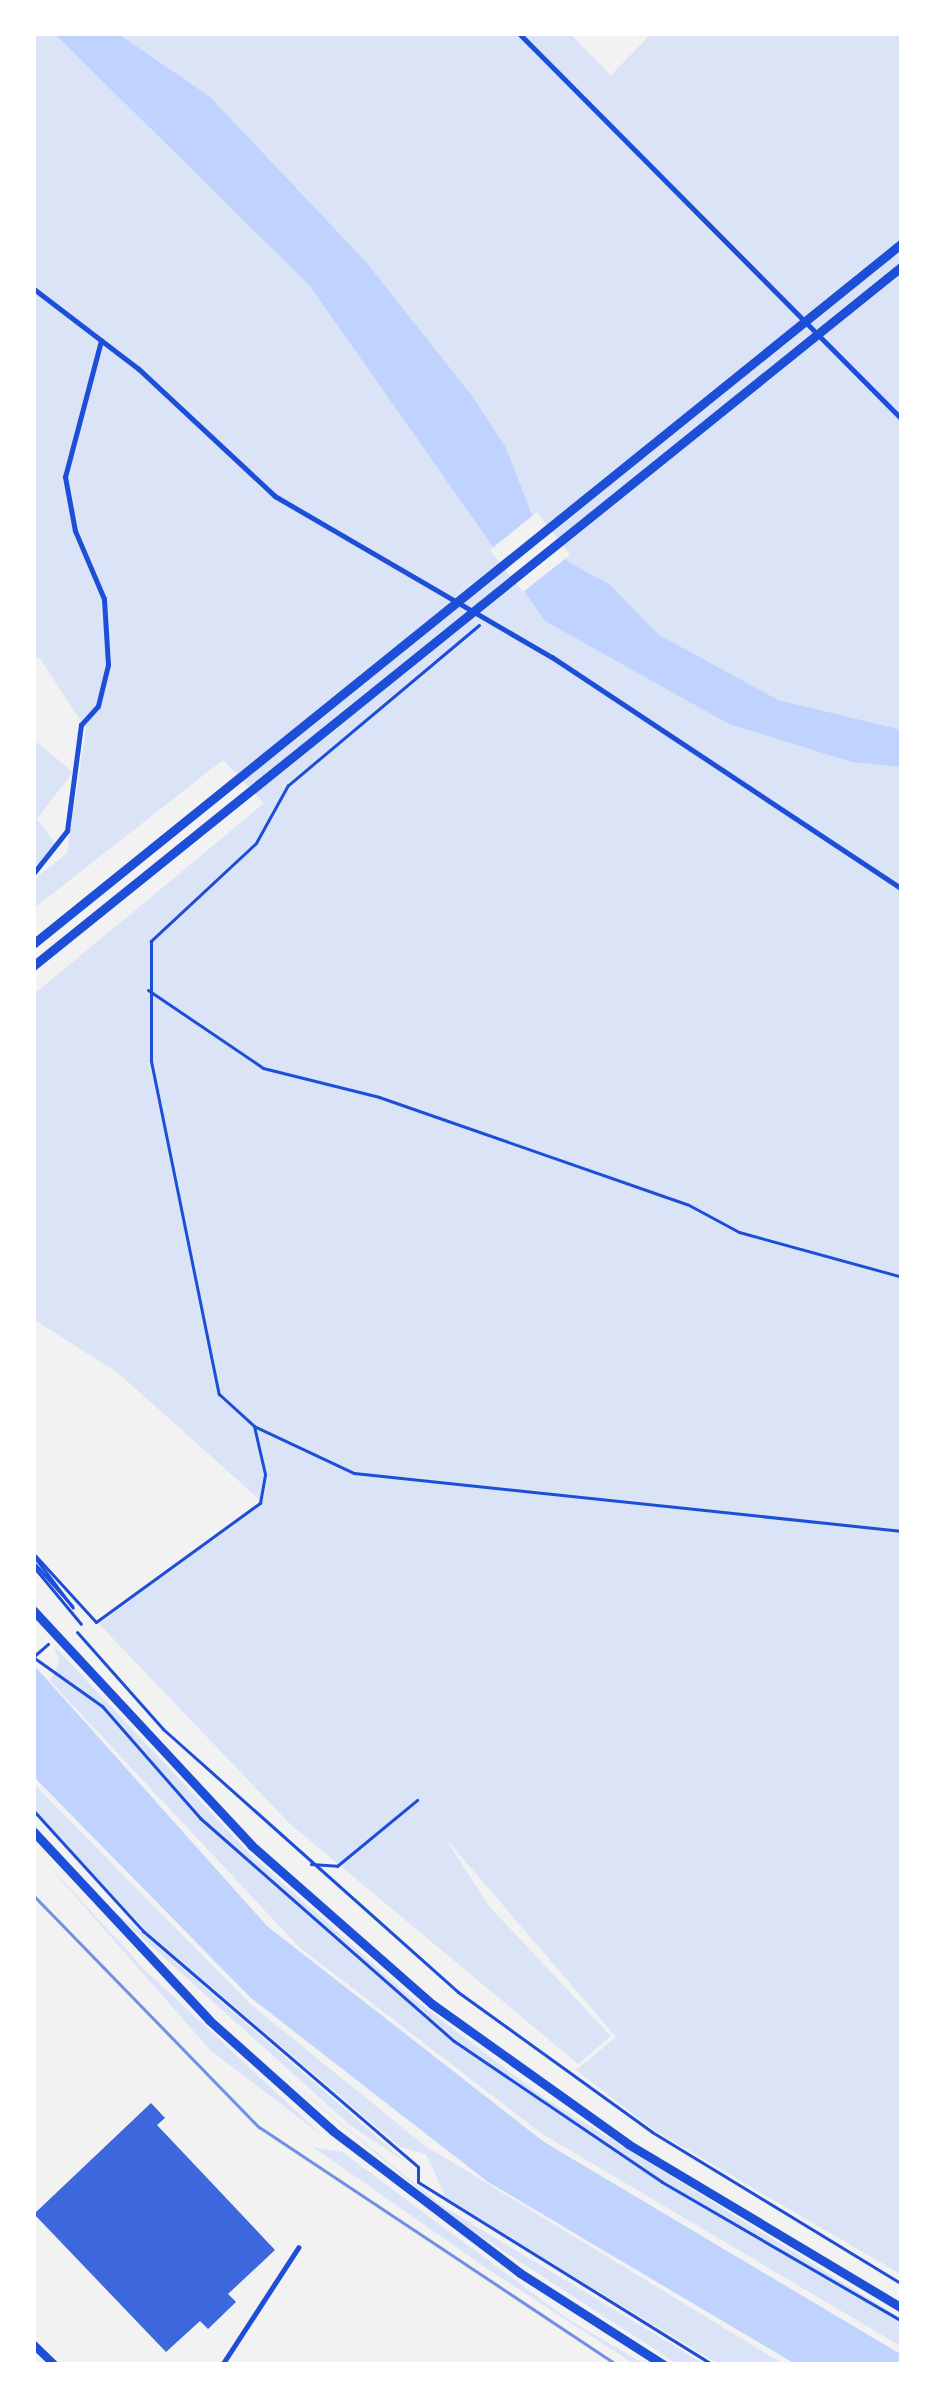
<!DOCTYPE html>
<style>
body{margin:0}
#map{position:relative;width:935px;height:2398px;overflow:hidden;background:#f2f2f2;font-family:"Playfair Display",serif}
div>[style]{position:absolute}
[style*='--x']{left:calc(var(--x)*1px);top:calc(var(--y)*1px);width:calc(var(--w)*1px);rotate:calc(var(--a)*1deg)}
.green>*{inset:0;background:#dbe4f7}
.water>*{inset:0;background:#bfd3fe}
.pier>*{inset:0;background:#f2f2f2}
.building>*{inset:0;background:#3d67dc}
.path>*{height:3px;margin:-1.5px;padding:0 1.5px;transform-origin:1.5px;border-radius:1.5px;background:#1d4ed8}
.minor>*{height:4.5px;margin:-2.25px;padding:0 2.25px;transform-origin:2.25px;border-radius:2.25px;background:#1d4ed8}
.primary>*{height:8px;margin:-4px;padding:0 4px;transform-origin:4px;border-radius:4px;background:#1d4ed8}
.motorway>*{height:9px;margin:-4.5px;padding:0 4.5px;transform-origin:4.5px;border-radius:4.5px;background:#1d4ed8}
.rail>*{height:3px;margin:-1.5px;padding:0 1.5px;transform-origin:1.5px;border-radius:1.5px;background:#7290e2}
span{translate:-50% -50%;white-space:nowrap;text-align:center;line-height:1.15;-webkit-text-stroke:12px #fff;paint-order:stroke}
.frame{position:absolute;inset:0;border:36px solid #fff;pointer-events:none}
</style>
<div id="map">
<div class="green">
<i style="clip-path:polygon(33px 33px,569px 33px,611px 75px,652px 33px,902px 33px,902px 2275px,655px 2131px,576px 2070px,616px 2037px,446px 1839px,488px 1905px,611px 2036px,578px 2064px,291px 1825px,99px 1624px,261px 1501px,118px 1373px,33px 1319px,33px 995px,264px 803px,223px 760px,33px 909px,33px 880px,67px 853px,86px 729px,39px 657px,33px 661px)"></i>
<i style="clip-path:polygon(33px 739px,73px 772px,37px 819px,56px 844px,33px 869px)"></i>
<i style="clip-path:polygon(54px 1646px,250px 1854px,406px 1993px,543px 2097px,902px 2319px,902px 2347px,541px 2133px,299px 1947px,50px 1681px,59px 1662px)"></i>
<i style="clip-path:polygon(33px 1783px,249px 2003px,424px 2145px,785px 2365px,720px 2365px,447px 2200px,426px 2154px,400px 2147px,150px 1935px,33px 1808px)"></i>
<i style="clip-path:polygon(33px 1848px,145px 1970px,324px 2137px,210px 2050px)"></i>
<i style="clip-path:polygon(110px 1909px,142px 1933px,407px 2163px,350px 2125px)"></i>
<i style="clip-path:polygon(241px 2041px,441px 2205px,706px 2365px,679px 2365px,457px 2221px)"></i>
<i style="clip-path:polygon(313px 2147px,342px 2152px,568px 2319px,646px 2365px,636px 2365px,489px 2270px)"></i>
</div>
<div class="water">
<i style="clip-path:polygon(54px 33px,117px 33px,210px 97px,366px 262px,472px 396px,506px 448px,532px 515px,568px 562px,609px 584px,659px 635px,778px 700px,902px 730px,902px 767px,852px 762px,729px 724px,545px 621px,310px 286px)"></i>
<i style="clip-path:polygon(33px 1664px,267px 1926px,544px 2142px,902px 2355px,902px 2365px,797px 2365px,488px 2182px,251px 1998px,33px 1776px)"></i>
</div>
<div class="pier">
<i style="clip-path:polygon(537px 512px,570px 555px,523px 592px,490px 550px)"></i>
</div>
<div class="building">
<i style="clip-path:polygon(151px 2103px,165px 2118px,157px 2125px,275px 2250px,228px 2294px,236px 2302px,208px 2329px,200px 2321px,166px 2352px,34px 2214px)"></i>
</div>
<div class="path">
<i style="--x:479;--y:625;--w:249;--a:140"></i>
<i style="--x:288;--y:785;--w:66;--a:118.9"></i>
<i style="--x:256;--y:843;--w:144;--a:137"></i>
<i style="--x:151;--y:941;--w:120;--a:90"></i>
<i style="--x:151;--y:1061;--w:340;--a:78.5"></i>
<i style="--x:219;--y:1394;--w:47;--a:42.4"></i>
<i style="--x:254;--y:1426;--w:110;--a:25.2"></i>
<i style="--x:354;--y:1473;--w:551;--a:6.04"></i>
<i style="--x:148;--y:990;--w:139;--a:34.1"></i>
<i style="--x:263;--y:1068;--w:120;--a:14"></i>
<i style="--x:379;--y:1097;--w:326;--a:19.2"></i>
<i style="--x:687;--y:1204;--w:59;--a:28.3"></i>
<i style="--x:739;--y:1232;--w:169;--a:15.4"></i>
<i style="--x:33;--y:1553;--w:93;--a:47.6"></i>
<i style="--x:96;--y:1622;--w:203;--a:-36"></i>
<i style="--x:260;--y:1503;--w:29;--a:-80"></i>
<i style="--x:265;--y:1474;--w:49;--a:-102.9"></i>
<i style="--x:36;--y:1559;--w:61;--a:52.9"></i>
<i style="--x:33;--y:1562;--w:59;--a:48.4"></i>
<i style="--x:33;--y:1566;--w:75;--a:50.4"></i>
<i style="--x:77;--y:1632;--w:130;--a:48.4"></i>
<i style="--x:163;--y:1729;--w:395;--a:41.7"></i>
<i style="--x:458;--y:1992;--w:239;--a:35.8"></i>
<i style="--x:652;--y:2132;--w:293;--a:31.3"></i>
<i style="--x:33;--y:1657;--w:85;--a:35.4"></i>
<i style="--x:102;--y:1706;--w:149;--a:48.8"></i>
<i style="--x:200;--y:1818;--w:338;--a:41.3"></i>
<i style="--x:454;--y:2041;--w:251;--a:34.1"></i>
<i style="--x:662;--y:2182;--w:277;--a:30.1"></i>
<i style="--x:33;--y:1657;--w:20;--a:-41"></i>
<i style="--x:33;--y:1810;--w:164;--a:47.7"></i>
<i style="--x:143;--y:1931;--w:362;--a:40.6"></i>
<i style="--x:418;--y:2167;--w:15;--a:90"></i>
<i style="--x:418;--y:2182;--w:347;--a:31.8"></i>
<i style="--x:311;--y:1864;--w:26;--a:4"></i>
<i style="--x:337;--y:1866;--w:104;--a:-39.5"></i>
</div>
<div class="minor">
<i style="--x:519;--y:33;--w:544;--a:45.22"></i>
<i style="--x:33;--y:288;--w:133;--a:37.4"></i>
<i style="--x:139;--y:369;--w:186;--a:43"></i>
<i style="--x:275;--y:496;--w:320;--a:30.2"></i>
<i style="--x:552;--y:657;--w:420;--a:33.5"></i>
<i style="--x:33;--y:874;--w:55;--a:-51.7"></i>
<i style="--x:67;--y:831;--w:107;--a:-82.5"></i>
<i style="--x:81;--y:725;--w:25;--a:-48"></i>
<i style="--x:98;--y:706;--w:42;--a:-76.3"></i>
<i style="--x:108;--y:665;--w:66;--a:-93.5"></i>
<i style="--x:104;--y:599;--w:74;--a:-113.1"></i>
<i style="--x:75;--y:531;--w:55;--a:-100.5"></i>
<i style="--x:65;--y:477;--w:141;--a:-75.2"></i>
<i style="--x:222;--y:2365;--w:140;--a:-57"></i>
</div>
<div class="primary">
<i style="--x:33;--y:2344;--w:30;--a:44"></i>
</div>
<div class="motorway">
<i style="--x:33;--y:944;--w:1116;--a:-38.89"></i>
<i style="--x:33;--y:966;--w:1116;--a:-38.85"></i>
<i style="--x:33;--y:1610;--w:321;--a:47.1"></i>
<i style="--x:251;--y:1845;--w:241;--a:41.3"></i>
<i style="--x:432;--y:2004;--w:241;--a:35.5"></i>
<i style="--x:628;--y:2144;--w:319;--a:30.9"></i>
<i style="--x:33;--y:1831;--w:258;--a:47"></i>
<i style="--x:209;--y:2020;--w:166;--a:41.8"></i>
<i style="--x:333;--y:2131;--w:235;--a:37.2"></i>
<i style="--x:520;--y:2273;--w:171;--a:32.6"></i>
</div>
<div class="rail">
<i style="--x:33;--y:1895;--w:324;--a:45.8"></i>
<i style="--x:259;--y:2127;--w:430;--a:33.6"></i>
</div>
<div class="frame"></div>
</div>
